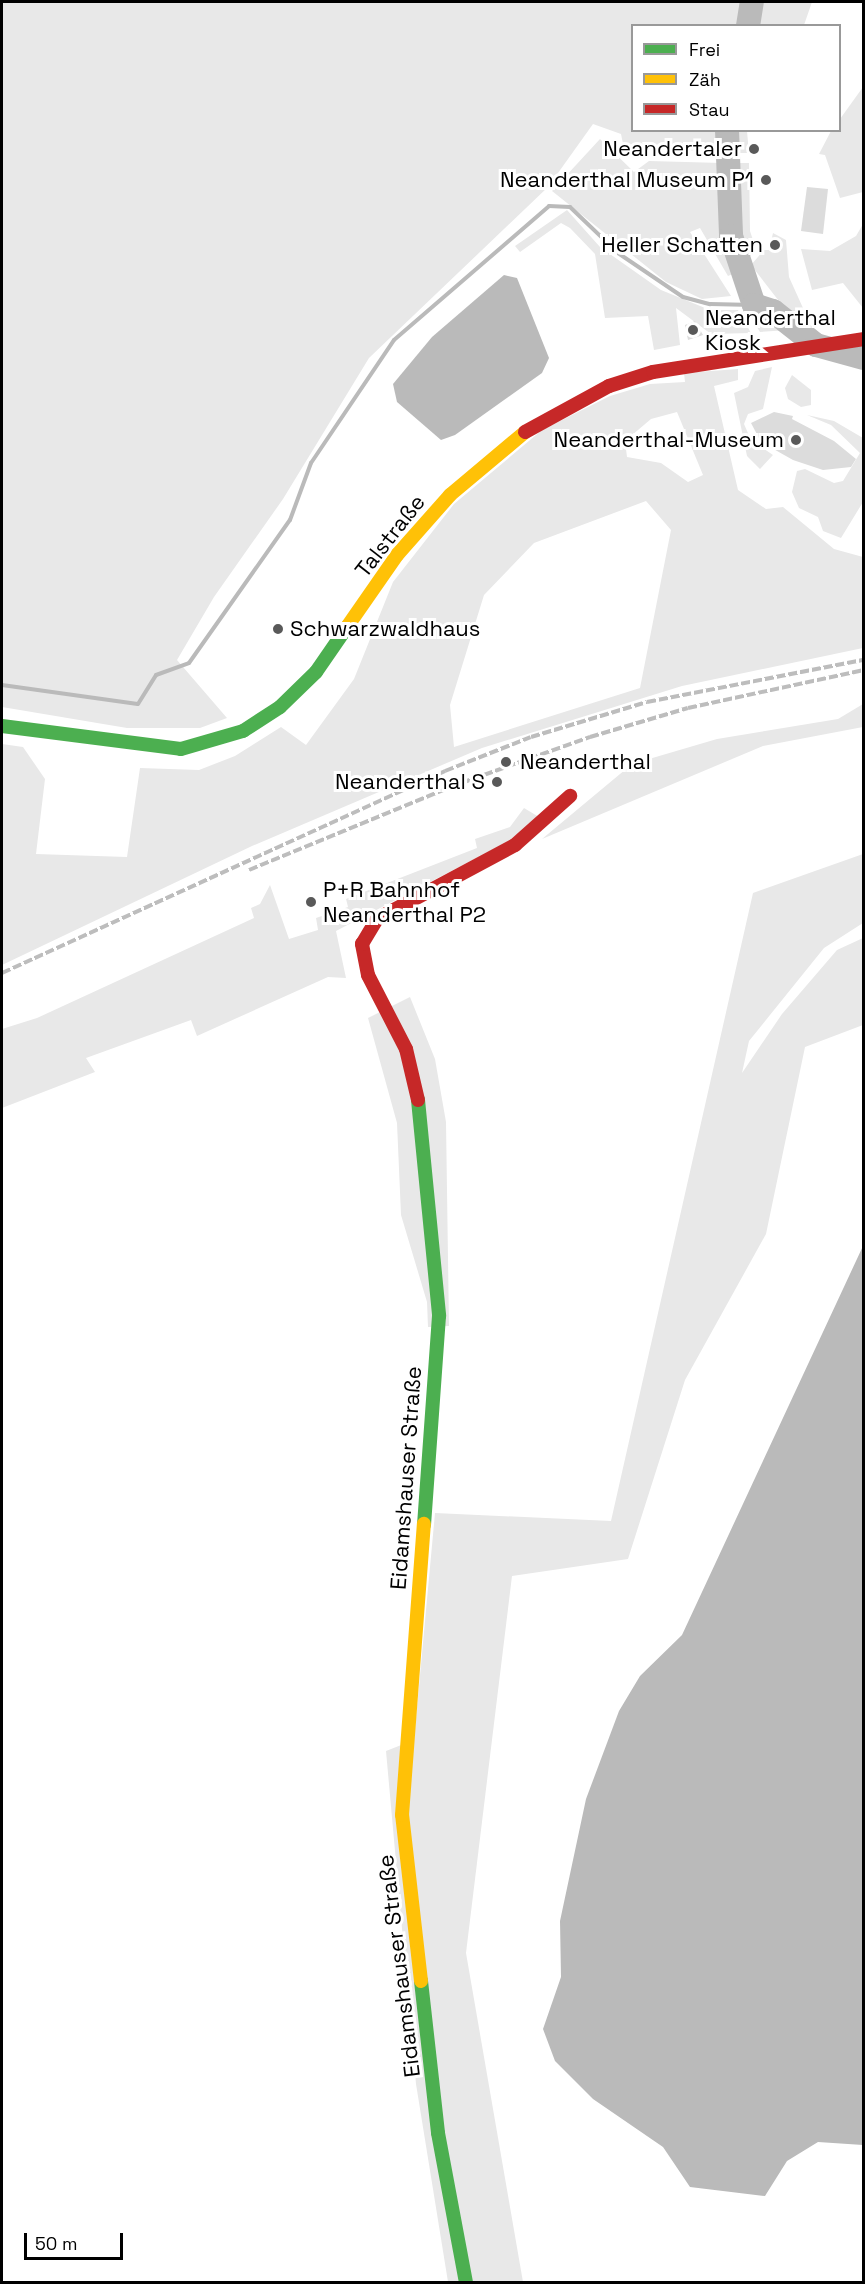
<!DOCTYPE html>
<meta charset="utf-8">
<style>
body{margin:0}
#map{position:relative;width:865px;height:2284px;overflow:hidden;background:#fff;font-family:"Space Grotesk",sans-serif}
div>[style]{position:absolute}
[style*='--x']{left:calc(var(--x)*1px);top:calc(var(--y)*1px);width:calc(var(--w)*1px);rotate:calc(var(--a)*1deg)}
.green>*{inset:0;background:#e8e8e8}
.water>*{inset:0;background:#bababa}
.stream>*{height:4px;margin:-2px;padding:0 2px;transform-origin:2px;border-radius:2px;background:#bababa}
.river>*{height:24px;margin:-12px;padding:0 12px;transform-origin:12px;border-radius:12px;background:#bababa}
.building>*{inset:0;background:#dcdcdc}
.fast>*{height:14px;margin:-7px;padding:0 7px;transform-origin:7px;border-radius:7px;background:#4caf50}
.slow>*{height:14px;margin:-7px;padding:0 7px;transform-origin:7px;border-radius:7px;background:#ffc107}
.jam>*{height:14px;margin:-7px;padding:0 7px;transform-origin:7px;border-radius:7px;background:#c62828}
.rail>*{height:4px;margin-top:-2px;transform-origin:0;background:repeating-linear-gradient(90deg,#bdbdbd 0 9px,transparent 0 12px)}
.dots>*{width:16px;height:16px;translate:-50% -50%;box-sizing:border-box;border:3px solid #fff;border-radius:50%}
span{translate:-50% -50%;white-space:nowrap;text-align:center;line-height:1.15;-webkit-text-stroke:6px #fff;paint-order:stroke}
.poi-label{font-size:22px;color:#000}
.right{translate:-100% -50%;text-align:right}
.left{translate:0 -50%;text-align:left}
.street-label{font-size:22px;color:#000}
.frame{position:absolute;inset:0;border:3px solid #000;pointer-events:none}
.legend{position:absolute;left:631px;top:24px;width:210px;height:108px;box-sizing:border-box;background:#fff;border:2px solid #999;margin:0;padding:8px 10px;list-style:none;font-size:18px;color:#000}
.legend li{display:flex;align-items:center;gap:12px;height:30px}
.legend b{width:30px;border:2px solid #999}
.scale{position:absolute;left:24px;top:2233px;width:99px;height:27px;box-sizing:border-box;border:3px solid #000;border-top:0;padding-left:8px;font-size:18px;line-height:21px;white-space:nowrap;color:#000;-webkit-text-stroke:4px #fff;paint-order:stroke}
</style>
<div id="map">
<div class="green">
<i style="clip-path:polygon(2px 2px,812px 2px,804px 25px,632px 26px,632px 130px,747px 131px,749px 153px,735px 153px,734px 137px,719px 140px,719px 151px,631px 149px,623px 144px,621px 134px,593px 124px,548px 187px,369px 358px,283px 499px,214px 597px,177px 660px,227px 718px,200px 728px,127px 728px,2px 707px)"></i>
<i style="clip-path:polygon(863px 87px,863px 192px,840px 198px,825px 155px,819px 154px,831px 131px,840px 130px,840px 119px)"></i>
<i style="clip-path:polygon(600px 139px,634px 172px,649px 161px,722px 163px,724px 229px,737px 272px,728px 276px,700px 228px,690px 232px,731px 296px,702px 299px,666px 282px,552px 191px)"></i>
<i style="clip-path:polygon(734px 163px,749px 163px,750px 231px,756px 249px,747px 260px,737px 227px)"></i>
<i style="clip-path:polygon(567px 210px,600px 247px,661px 290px,710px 310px,738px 310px,751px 333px,711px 334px,676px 308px,680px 345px,654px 350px,648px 316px,605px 318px,595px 254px,570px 228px,561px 223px,520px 252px,515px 246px)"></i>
<i style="clip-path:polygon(863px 224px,863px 308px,843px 283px,812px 290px,801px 249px,830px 251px,856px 236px)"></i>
<i style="clip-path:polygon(773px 233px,786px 240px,789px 277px,812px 328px,782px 305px,751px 265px,764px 250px,769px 250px)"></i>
<i style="clip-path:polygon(747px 311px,763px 314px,789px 330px,760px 332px)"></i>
<i style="clip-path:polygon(772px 367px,763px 409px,748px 414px,744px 424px,751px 440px,773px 455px,760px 469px,747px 456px,734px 393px,748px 387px,755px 371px)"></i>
<i style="clip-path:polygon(evenodd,738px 369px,738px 380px,714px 386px,738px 490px,766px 509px,783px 507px,834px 549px,863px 557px,863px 648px,682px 686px,482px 748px,252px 846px,2px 965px,2px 744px,23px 747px,45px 779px,36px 854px,127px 857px,140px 768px,199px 770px,235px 756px,281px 727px,306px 745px,354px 679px,393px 582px,454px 504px,542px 430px,610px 396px,650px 384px,685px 382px,684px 373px,738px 369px,677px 412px,703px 475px,688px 482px,661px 463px,627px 457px,625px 441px,651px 419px,677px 412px,738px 369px,646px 501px,671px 530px,640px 688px,454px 747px,450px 705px,484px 595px,534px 543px,646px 501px)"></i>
<i style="clip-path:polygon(792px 375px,811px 390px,811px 405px,801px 407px,788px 399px,785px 388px)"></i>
<i style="clip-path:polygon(807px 415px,834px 421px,863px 438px,863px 502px,841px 538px,823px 531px,818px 517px,799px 508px,792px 492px,797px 471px,805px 469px,834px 483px,843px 481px,860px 453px,831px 425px)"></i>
<i style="clip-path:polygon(863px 704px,863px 727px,763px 746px,542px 839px,632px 764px,717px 739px,838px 719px)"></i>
<i style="clip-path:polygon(524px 808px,539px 817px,507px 842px,336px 931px,346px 978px,328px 977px,197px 1036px,191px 1020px,86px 1058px,95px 1072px,2px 1108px,2px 1029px,37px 1018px,254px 918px,251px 908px,260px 904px,270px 885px,289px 939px,318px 930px,316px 918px,348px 907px,346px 899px,477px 848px,475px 839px,510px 827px)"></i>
<i style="clip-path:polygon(863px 854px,863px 923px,824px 948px,749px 1041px,742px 1073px,782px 1014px,837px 950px,863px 938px,863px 1025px,805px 1047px,766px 1234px,685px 1380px,628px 1559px,512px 1576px,466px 1953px,523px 2282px,448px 2282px,416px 2084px,386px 1751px,414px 1740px,435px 1513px,611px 1521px,753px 893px)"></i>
<i style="clip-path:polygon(410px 997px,435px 1059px,446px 1122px,449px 1326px,428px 1327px,427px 1302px,401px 1215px,397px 1123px,368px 1018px)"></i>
</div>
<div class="water">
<i style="clip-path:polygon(504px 275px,517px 278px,549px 358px,542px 373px,455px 435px,441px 440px,397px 402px,393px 384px,432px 337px)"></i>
<i style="clip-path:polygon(863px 1246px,863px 2145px,818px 2142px,787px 2161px,765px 2196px,690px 2187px,663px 2147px,593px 2099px,555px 2061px,543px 2029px,561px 1977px,560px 1921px,586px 1799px,619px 1711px,640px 1676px,682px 1635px)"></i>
</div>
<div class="stream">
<i style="--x:2;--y:685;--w:137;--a:8"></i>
<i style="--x:138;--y:704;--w:34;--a:-58"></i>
<i style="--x:156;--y:675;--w:35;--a:-20"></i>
<i style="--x:189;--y:663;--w:175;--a:-54.8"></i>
<i style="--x:290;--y:520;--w:61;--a:-69.8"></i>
<i style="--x:311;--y:463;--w:148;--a:-56"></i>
<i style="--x:394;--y:340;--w:205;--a:-40.8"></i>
<i style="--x:549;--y:206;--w:21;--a:3"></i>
<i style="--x:570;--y:207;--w:66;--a:43.8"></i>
<i style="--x:618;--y:253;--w:78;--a:34.1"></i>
<i style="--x:683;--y:297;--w:28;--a:15"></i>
<i style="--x:710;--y:304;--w:44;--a:1.3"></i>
</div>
<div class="river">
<i style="--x:748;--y:26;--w:24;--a:-81"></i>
<i style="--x:727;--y:130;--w:106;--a:87.8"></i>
<i style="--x:731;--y:236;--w:73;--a:71.6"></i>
<i style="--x:754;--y:305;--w:20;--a:18"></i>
<i style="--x:773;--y:311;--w:55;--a:38.3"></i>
<i style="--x:816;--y:345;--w:50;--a:15.2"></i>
</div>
<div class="building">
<i style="clip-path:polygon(807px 187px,828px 189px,823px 234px,801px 231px)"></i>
<i style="clip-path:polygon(695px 321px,703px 335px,688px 340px,685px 325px)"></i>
<i style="clip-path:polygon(774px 412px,793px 416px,792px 419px,834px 441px,856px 459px,851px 467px,823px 470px,793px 460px,761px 442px,751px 423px)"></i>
</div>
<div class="fast">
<i style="--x:2;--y:726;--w:180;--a:7.3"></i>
<i style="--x:181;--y:749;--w:65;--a:-16.2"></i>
<i style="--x:243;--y:731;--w:44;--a:-33"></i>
<i style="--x:280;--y:707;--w:50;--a:-44.2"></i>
<i style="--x:316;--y:672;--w:55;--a:-55.4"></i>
<i style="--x:418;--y:1100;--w:217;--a:84.4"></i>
<i style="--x:439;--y:1316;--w:209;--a:94.1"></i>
<i style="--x:421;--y:1981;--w:153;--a:83.6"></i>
<i style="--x:438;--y:2133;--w:152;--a:79.4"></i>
</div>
<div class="slow">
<i style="--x:347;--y:627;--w:88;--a:-55.2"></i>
<i style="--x:397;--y:555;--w:80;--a:-48.5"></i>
<i style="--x:450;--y:495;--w:98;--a:-40"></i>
<i style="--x:421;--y:1981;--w:167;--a:-96.5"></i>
<i style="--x:402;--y:1815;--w:292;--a:-85.7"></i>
</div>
<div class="jam">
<i style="--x:525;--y:432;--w:96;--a:-28.7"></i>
<i style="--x:609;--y:386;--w:46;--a:-17.7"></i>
<i style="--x:653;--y:372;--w:214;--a:-8.9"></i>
<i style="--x:418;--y:1100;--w:52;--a:-103.2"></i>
<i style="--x:406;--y:1049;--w:83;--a:-117.2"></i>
<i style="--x:368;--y:975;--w:32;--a:-101"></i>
<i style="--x:362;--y:944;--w:29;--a:-59"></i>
<i style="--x:377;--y:919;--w:157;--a:-28.2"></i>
<i style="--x:515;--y:845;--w:74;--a:-41.7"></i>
</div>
<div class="rail">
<i style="--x:249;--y:870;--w:217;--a:-22.4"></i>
<i style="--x:450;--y:787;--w:149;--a:-19.7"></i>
<i style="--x:590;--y:737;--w:102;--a:-16.5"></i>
<i style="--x:688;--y:708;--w:180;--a:-12.2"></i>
<i style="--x:2;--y:973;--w:487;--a:-24.5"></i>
<i style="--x:445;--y:771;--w:92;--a:-21.6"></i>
<i style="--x:531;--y:737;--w:121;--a:-16.8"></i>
<i style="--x:647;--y:702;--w:221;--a:-11"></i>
</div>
<div class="dots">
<i style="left:754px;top:149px;background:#595959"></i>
<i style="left:766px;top:180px;background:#595959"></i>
<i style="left:775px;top:245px;background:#595959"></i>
<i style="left:693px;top:330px;background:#595959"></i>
<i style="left:796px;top:440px;background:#595959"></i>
<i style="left:278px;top:629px;background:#595959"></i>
<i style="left:506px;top:762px;background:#595959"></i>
<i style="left:497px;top:782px;background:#595959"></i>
<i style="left:311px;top:902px;background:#595959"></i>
</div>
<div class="poi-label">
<span class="right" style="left:742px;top:149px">Neandertaler</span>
<span class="right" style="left:754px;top:180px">Neanderthal Museum P1</span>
<span class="right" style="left:763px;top:245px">Heller Schatten</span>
<span class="left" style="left:705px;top:330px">Neanderthal<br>Kiosk</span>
<span class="right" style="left:784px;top:440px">Neanderthal-Museum</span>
<span class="left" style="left:290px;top:629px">Schwarzwaldhaus</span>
<span class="left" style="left:520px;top:762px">Neanderthal</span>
<span class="right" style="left:485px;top:782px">Neanderthal S</span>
<span class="left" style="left:323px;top:902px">P+R Bahnhof<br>Neanderthal P2</span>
</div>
<div class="street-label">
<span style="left:390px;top:536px;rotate:-52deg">Talstraße</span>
<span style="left:406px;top:1478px;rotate:-86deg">Eidamshauser Straße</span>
<span style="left:399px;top:1966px;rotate:-97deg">Eidamshauser Straße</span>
</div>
<div class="frame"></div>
<ul class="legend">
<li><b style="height:8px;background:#4caf50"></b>Frei</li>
<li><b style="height:8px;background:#ffc107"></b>Zäh</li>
<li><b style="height:8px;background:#c62828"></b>Stau</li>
</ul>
<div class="scale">50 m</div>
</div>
